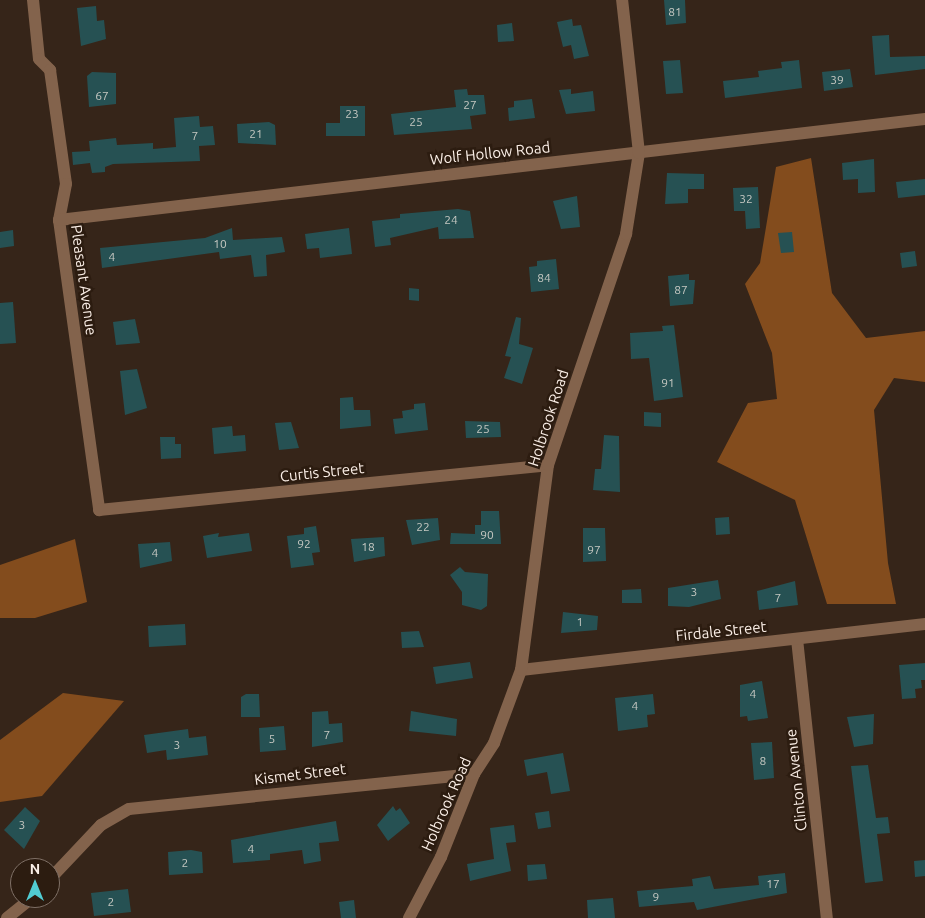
<!DOCTYPE html>
<style>
body{margin:0}
#map{position:relative;width:925px;height:918px;overflow:hidden;background:#362519;font-family:Ubuntu,sans-serif}
div>[style]{position:absolute}
[style*='--x']{left:calc(var(--x)*1px);top:calc(var(--y)*1px);width:calc(var(--w)*1px);rotate:calc(var(--a)*1deg)}
.forest>*{inset:0;background:#834c1d}
.building>*{inset:0;background:#265153}
.minor>*{height:12px;margin:-6px;padding:0 6px;transform-origin:6px;border-radius:6px;background:#83634c}
span{translate:-50% -50%;white-space:nowrap;text-align:center;line-height:1.15;-webkit-text-stroke:5px #2c1c10;paint-order:stroke}
.number-label{font-size:12px;color:#c6c8c2}
.number-label span{-webkit-text-stroke-width:0}
.street-label{font-size:15px;color:#fbefe7}
.north{position:absolute;left:10px;top:858px;width:50px;height:50px;box-sizing:border-box;background:#2c1c10;border:1px solid #7f7066;border-radius:50%;rotate:0deg;font-size:14px;font-weight:700;line-height:20px;text-align:center;color:#fbefe7}
.north::after{content:'';display:block;margin:auto;width:18px;height:22px;background:#51ccd2;clip-path:polygon(50% 0,100% 100%,50% 72%,0 100%)}
</style>
<div id="map">
<div class="forest">
<i style="clip-path:polygon(811px 158px,832px 293px,866px 338px,925px 331px,925px 382px,894px 378px,874px 410px,888px 563px,896px 604px,827px 604px,795px 500px,717px 462px,748px 403px,777px 399px,772px 353px,745px 284px,760px 263px,776px 167px)"></i>
<i style="clip-path:polygon(75px 539px,87px 602px,35px 618px,0 618px,0 565px)"></i>
<i style="clip-path:polygon(63px 693px,124px 701px,42px 796px,0 802px,0 740px)"></i>
</div>
<div class="building">
<i style="clip-path:polygon(664px 0,685px 0,686px 23px,666px 25px)"></i>
<i style="clip-path:polygon(96px 6px,97px 21px,104px 20px,106px 39px,81px 46px,77px 8px)"></i>
<i style="clip-path:polygon(572px 19px,573px 26px,581px 25px,589px 56px,574px 59px,571px 45px,563px 47px,557px 22px)"></i>
<i style="clip-path:polygon(512px 23px,514px 41px,498px 42px,497px 25px)"></i>
<i style="clip-path:polygon(889px 35px,890px 57px,925px 56px,925px 69px,875px 75px,872px 36px)"></i>
<i style="clip-path:polygon(680px 60px,683px 93px,666px 94px,663px 61px)"></i>
<i style="clip-path:polygon(799px 60px,802px 88px,725px 98px,723px 81px,759px 77px,758px 71px,782px 68px,781px 62px)"></i>
<i style="clip-path:polygon(850px 69px,853px 87px,824px 91px,822px 72px)"></i>
<i style="clip-path:polygon(92px 72px,116px 73px,116px 104px,89px 107px,87px 76px)"></i>
<i style="clip-path:polygon(467px 89px,468px 95px,484px 95px,486px 114px,470px 116px,472px 129px,394px 135px,391px 114px,456px 107px,454px 90px)"></i>
<i style="clip-path:polygon(571px 89px,571px 94px,593px 91px,595px 111px,566px 114px,559px 90px)"></i>
<i style="clip-path:polygon(532px 99px,535px 118px,509px 121px,508px 108px,514px 107px,514px 101px)"></i>
<i style="clip-path:polygon(340px 106px,365px 106px,365px 136px,326px 136px,326px 123px,340px 123px)"></i>
<i style="clip-path:polygon(199px 116px,200px 127px,213px 126px,215px 145px,199px 146px,200px 161px,113px 164px,105px 167px,105px 172px,92px 173px,90px 163px,73px 165px,72px 152px,90px 151px,89px 141px,116px 138px,117px 145px,153px 143px,153px 149px,176px 147px,174px 118px)"></i>
<i style="clip-path:polygon(269px 122px,275px 125px,276px 145px,238px 143px,237px 124px)"></i>
<i style="clip-path:polygon(874px 159px,875px 192px,858px 193px,858px 179px,843px 180px,842px 163px)"></i>
<i style="clip-path:polygon(667px 173px,704px 174px,704px 189px,688px 189px,688px 203px,665px 204px)"></i>
<i style="clip-path:polygon(925px 179px,925px 195px,898px 198px,896px 182px)"></i>
<i style="clip-path:polygon(758px 187px,760px 228px,746px 229px,745px 211px,734px 211px,733px 188px)"></i>
<i style="clip-path:polygon(577px 196px,580px 227px,561px 229px,553px 201px)"></i>
<i style="clip-path:polygon(458px 209px,470px 211px,474px 238px,439px 239px,438px 227px,390px 238px,391px 245px,375px 247px,372px 221px,400px 218px,400px 214px)"></i>
<i style="clip-path:polygon(232px 228px,233px 240px,282px 237px,285px 252px,266px 255px,267px 276px,254px 277px,251px 255px,220px 259px,219px 252px,102px 268px,100px 248px,205px 238px)"></i>
<i style="clip-path:polygon(349px 228px,352px 254px,320px 258px,319px 248px,307px 249px,305px 234px)"></i>
<i style="clip-path:polygon(13px 230px,14px 246px,0 248px,0 232px)"></i>
<i style="clip-path:polygon(792px 232px,794px 252px,781px 253px,778px 233px)"></i>
<i style="clip-path:polygon(915px 251px,917px 266px,902px 268px,900px 253px)"></i>
<i style="clip-path:polygon(556px 259px,559px 289px,531px 292px,529px 267px,537px 266px,537px 261px)"></i>
<i style="clip-path:polygon(689px 274px,689px 280px,695px 280px,693px 304px,670px 306px,668px 276px)"></i>
<i style="clip-path:polygon(409px 288px,419px 289px,419px 301px,409px 300px)"></i>
<i style="clip-path:polygon(13px 302px,16px 343px,0 344px,0 303px)"></i>
<i style="clip-path:polygon(516px 317px,521px 318px,519px 344px,533px 348px,522px 384px,504px 378px,511px 357px,505px 356px)"></i>
<i style="clip-path:polygon(135px 319px,140px 343px,116px 345px,113px 322px)"></i>
<i style="clip-path:polygon(674px 325px,683px 397px,654px 401px,649px 358px,631px 359px,630px 333px,663px 331px,662px 326px)"></i>
<i style="clip-path:polygon(137px 369px,147px 408px,125px 415px,120px 371px)"></i>
<i style="clip-path:polygon(353px 397px,354px 410px,370px 410px,371px 426px,340px 429px,340px 398px)"></i>
<i style="clip-path:polygon(425px 403px,428px 430px,395px 434px,393px 419px,403px 418px,402px 411px,414px 409px,414px 404px)"></i>
<i style="clip-path:polygon(644px 412px,661px 413px,661px 427px,644px 426px)"></i>
<i style="clip-path:polygon(465px 421px,500px 422px,501px 437px,466px 438px)"></i>
<i style="clip-path:polygon(291px 422px,299px 448px,279px 450px,275px 423px)"></i>
<i style="clip-path:polygon(232px 426px,233px 436px,245px 435px,246px 451px,214px 454px,212px 428px)"></i>
<i style="clip-path:polygon(604px 435px,619px 436px,620px 492px,593px 490px,595px 469px,601px 469px)"></i>
<i style="clip-path:polygon(160px 437px,175px 437px,175px 444px,181px 444px,181px 458px,161px 459px)"></i>
<i style="clip-path:polygon(481px 511px,499px 511px,501px 544px,450px 544px,451px 533px,475px 534px,475px 525px,481px 525px)"></i>
<i style="clip-path:polygon(729px 517px,730px 534px,716px 535px,715px 518px)"></i>
<i style="clip-path:polygon(438px 518px,440px 540px,412px 545px,406px 520px)"></i>
<i style="clip-path:polygon(316px 526px,320px 552px,312px 553px,314px 565px,291px 568px,287px 536px,304px 534px,304px 528px)"></i>
<i style="clip-path:polygon(583px 528px,605px 528px,606px 561px,583px 562px)"></i>
<i style="clip-path:polygon(219px 533px,218px 537px,249px 533px,252px 551px,207px 558px,203px 536px)"></i>
<i style="clip-path:polygon(384px 537px,385px 556px,354px 562px,351px 539px)"></i>
<i style="clip-path:polygon(170px 542px,172px 561px,140px 568px,138px 544px)"></i>
<i style="clip-path:polygon(460px 567px,465px 572px,488px 574px,487px 606px,481px 610px,462px 605px,462px 592px,450px 575px)"></i>
<i style="clip-path:polygon(718px 580px,721px 599px,689px 607px,668px 606px,668px 588px)"></i>
<i style="clip-path:polygon(795px 581px,798px 605px,759px 610px,757px 591px)"></i>
<i style="clip-path:polygon(641px 589px,642px 603px,622px 603px,622px 590px)"></i>
<i style="clip-path:polygon(563px 612px,598px 616px,597px 630px,561px 633px)"></i>
<i style="clip-path:polygon(185px 624px,186px 645px,149px 647px,148px 626px)"></i>
<i style="clip-path:polygon(419px 631px,424px 647px,402px 648px,401px 632px)"></i>
<i style="clip-path:polygon(470px 662px,473px 678px,436px 684px,433px 667px)"></i>
<i style="clip-path:polygon(925px 663px,925px 680px,921px 680px,922px 688px,915px 689px,916px 698px,902px 699px,899px 665px)"></i>
<i style="clip-path:polygon(762px 681px,768px 718px,748px 721px,747px 716px,740px 717px,740px 685px)"></i>
<i style="clip-path:polygon(246px 694px,259px 694px,260px 717px,241px 717px,241px 697px)"></i>
<i style="clip-path:polygon(653px 694px,655px 714px,647px 715px,648px 727px,618px 731px,615px 698px)"></i>
<i style="clip-path:polygon(328px 711px,329px 724px,342px 723px,343px 742px,312px 747px,312px 712px)"></i>
<i style="clip-path:polygon(411px 711px,457px 719px,456px 736px,409px 731px)"></i>
<i style="clip-path:polygon(874px 714px,873px 744px,854px 747px,847px 717px)"></i>
<i style="clip-path:polygon(284px 726px,286px 750px,260px 752px,259px 728px)"></i>
<i style="clip-path:polygon(188px 729px,189px 738px,206px 736px,208px 755px,167px 760px,166px 750px,147px 753px,144px 735px)"></i>
<i style="clip-path:polygon(772px 742px,774px 778px,754px 780px,751px 743px)"></i>
<i style="clip-path:polygon(563px 753px,570px 791px,551px 794px,547px 772px,527px 776px,524px 760px)"></i>
<i style="clip-path:polygon(868px 765px,876px 818px,888px 817px,890px 833px,877px 834px,883px 881px,865px 883px,851px 766px)"></i>
<i style="clip-path:polygon(393px 806px,396px 811px,400px 808px,410px 823px,388px 841px,377px 825px)"></i>
<i style="clip-path:polygon(25px 807px,40px 821px,24px 849px,4px 830px)"></i>
<i style="clip-path:polygon(549px 811px,551px 827px,538px 829px,535px 813px)"></i>
<i style="clip-path:polygon(336px 821px,339px 841px,319px 843px,321px 861px,304px 864px,302px 850px,270px 854px,270px 860px,233px 863px,231px 840px)"></i>
<i style="clip-path:polygon(514px 825px,516px 842px,506px 843px,511px 871px,470px 881px,467px 864px,494px 859px,490px 828px)"></i>
<i style="clip-path:polygon(191px 850px,202px 852px,203px 873px,169px 875px,168px 852px)"></i>
<i style="clip-path:polygon(925px 860px,925px 876px,915px 877px,914px 861px)"></i>
<i style="clip-path:polygon(545px 864px,547px 879px,528px 881px,527px 865px)"></i>
<i style="clip-path:polygon(785px 873px,787px 893px,697px 910px,694px 902px,639px 907px,637px 891px,693px 886px,692px 879px,710px 876px,714px 889px,759px 885px,758px 876px)"></i>
<i style="clip-path:polygon(128px 889px,131px 912px,94px 916px,91px 893px)"></i>
<i style="clip-path:polygon(613px 898px,615px 918px,588px 918px,587px 900px)"></i>
<i style="clip-path:polygon(354px 900px,356px 918px,341px 918px,339px 902px)"></i>
</div>
<div class="minor">
<i style="--x:33;--y:0;--w:59;--a:84.2"></i>
<i style="--x:39;--y:59;--w:16;--a:45"></i>
<i style="--x:50;--y:70;--w:115;--a:82"></i>
<i style="--x:66;--y:184;--w:37;--a:101"></i>
<i style="--x:59;--y:220;--w:293;--a:82.1"></i>
<i style="--x:99;--y:510;--w:451;--a:-5.7"></i>
<i style="--x:59;--y:220;--w:872;--a:-6.65"></i>
<i style="--x:797;--y:639;--w:281;--a:83.9"></i>
<i style="--x:521;--y:670;--w:407;--a:-6.5"></i>
<i style="--x:50;--y:879;--w:74;--a:-46.6"></i>
<i style="--x:101;--y:825;--w:32;--a:-30"></i>
<i style="--x:129;--y:809;--w:347;--a:-5.8"></i>
<i style="--x:7;--y:918;--w:32;--a:-39"></i>
<i style="--x:409;--y:918;--w:69;--a:-62.3"></i>
<i style="--x:441;--y:857;--w:89;--a:-68.3"></i>
<i style="--x:474;--y:774;--w:37;--a:-57"></i>
<i style="--x:494;--y:743;--w:78;--a:-69.7"></i>
<i style="--x:521;--y:670;--w:207;--a:-82.5"></i>
<i style="--x:548;--y:465;--w:244;--a:-71.3"></i>
<i style="--x:626;--y:234;--w:82;--a:-80.9"></i>
<i style="--x:639;--y:153;--w:154;--a:-96.3"></i>
</div>
<div class="number-label">
<span style="left:675px;top:12px">81</span>
<span style="left:837px;top:80px">39</span>
<span style="left:102px;top:96px">67</span>
<span style="left:470px;top:105px">27</span>
<span style="left:352px;top:114px">23</span>
<span style="left:416px;top:122px">25</span>
<span style="left:256px;top:134px">21</span>
<span style="left:195px;top:136px">7</span>
<span style="left:746px;top:199px">32</span>
<span style="left:451px;top:220px">24</span>
<span style="left:220px;top:244px">10</span>
<span style="left:112px;top:257px">4</span>
<span style="left:544px;top:278px">84</span>
<span style="left:681px;top:290px">87</span>
<span style="left:668px;top:383px">91</span>
<span style="left:483px;top:429px">25</span>
<span style="left:423px;top:527px">22</span>
<span style="left:487px;top:535px">90</span>
<span style="left:304px;top:544px">92</span>
<span style="left:368px;top:547px">18</span>
<span style="left:594px;top:550px">97</span>
<span style="left:155px;top:553px">4</span>
<span style="left:694px;top:592px">3</span>
<span style="left:778px;top:598px">7</span>
<span style="left:580px;top:622px">1</span>
<span style="left:753px;top:694px">4</span>
<span style="left:635px;top:706px">4</span>
<span style="left:327px;top:735px">7</span>
<span style="left:272px;top:739px">5</span>
<span style="left:177px;top:745px">3</span>
<span style="left:763px;top:761px">8</span>
<span style="left:22px;top:825px">3</span>
<span style="left:251px;top:849px">4</span>
<span style="left:185px;top:863px">2</span>
<span style="left:773px;top:884px">17</span>
<span style="left:656px;top:897px">9</span>
<span style="left:111px;top:902px">2</span>
</div>
<div class="street-label">
<span style="left:490px;top:153px;rotate:-6deg">Wolf Hollow Road</span>
<span style="left:84px;top:280px;rotate:82deg">Pleasant Avenue</span>
<span style="left:548px;top:418px;rotate:-72deg">Holbrook Road</span>
<span style="left:322px;top:472px;rotate:-6deg">Curtis Street</span>
<span style="left:721px;top:631px;rotate:-6deg">Firdale Street</span>
<span style="left:300px;top:774px;rotate:-7deg">Kismet Street</span>
<span style="left:796px;top:780px;rotate:-96deg">Clinton Avenue</span>
<span style="left:446px;top:804px;rotate:-66deg">Holbrook Road</span>
</div>
<div class="north">N</div>
</div>
